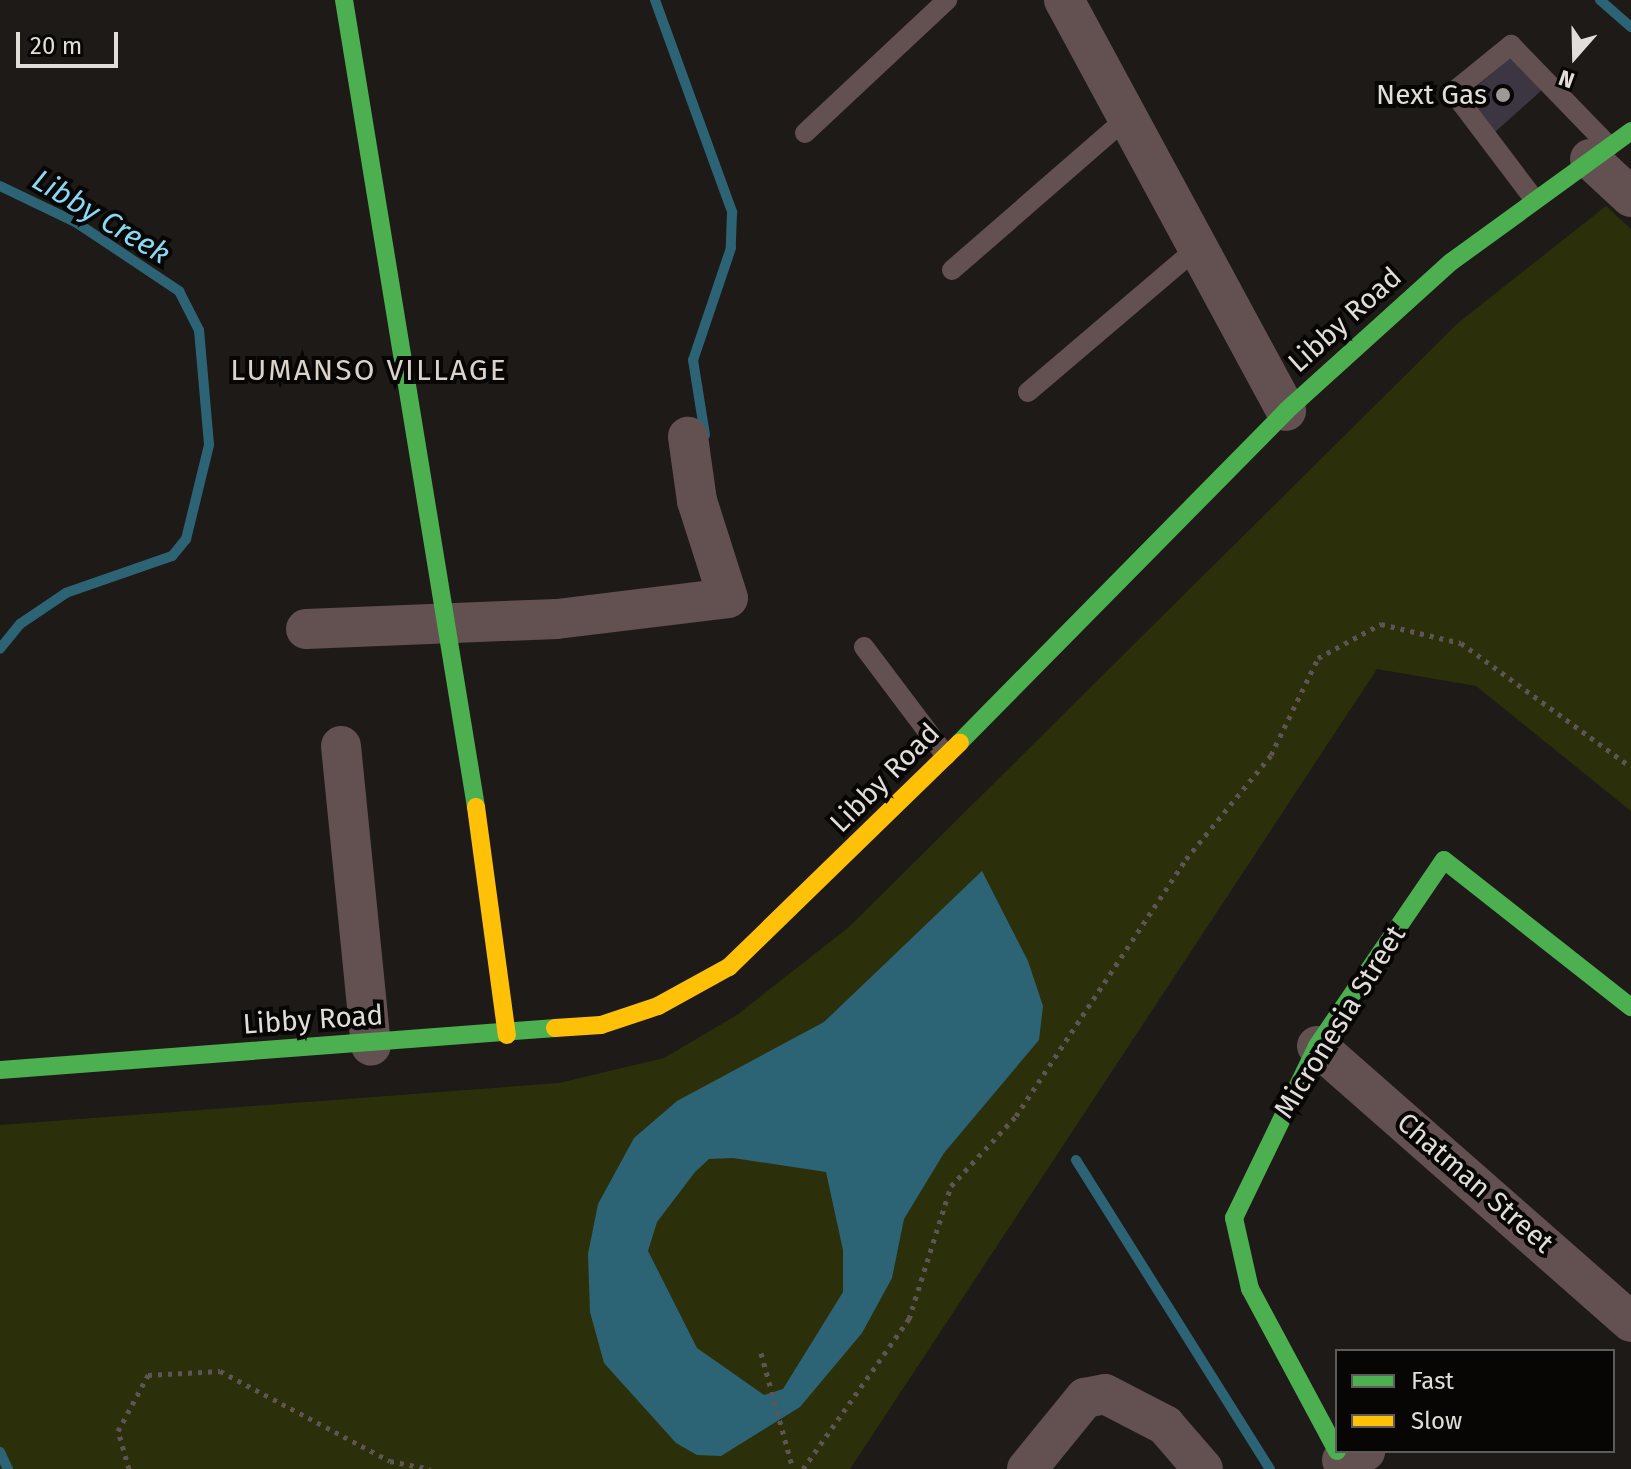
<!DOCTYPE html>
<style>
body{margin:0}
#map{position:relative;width:1631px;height:1469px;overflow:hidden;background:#1d1a17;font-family:"Fira Sans",sans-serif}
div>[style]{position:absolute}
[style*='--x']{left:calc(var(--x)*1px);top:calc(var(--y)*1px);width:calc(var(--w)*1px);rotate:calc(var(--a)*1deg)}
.green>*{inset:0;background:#2b300b}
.water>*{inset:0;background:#2c6476}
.stream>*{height:10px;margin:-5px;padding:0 5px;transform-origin:5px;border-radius:5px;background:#2c6476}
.building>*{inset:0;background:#3b3642}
.path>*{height:5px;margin-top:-2.5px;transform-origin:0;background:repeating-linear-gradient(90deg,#5e5453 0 4px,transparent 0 10px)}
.lane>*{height:20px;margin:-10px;padding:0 10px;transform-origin:10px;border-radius:10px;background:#625150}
.street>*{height:40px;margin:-20px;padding:0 20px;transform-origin:20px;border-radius:20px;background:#625150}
.fast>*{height:18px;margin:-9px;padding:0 9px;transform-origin:9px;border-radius:9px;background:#4caf50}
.slow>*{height:18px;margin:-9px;padding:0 9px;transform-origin:9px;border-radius:9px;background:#ffc107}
.dots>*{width:22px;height:22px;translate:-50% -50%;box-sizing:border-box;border:4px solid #070604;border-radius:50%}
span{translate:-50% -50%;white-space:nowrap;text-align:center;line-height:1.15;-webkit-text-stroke:8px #070604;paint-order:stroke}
.poi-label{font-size:28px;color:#e1deda}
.right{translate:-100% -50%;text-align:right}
.street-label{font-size:28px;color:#e1deda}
.water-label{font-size:30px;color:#88d9f5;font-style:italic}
.neighbourhood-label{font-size:30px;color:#dad3cc;letter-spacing:2px}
.legend{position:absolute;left:1335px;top:1349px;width:280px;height:104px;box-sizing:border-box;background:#070604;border:2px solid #5e5c5a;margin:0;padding:10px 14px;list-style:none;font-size:24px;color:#e1deda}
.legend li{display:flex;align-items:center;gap:16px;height:40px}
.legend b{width:40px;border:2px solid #5e5c5a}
.north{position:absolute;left:1535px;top:16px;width:80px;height:80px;-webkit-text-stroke:6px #070604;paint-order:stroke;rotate:200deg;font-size:22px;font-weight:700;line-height:32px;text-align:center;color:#e1deda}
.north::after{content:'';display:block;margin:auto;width:28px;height:36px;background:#e1deda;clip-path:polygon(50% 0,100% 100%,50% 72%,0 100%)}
.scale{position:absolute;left:16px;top:32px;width:102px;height:36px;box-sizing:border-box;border:4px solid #e1deda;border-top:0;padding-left:10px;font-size:24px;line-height:28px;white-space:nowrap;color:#e1deda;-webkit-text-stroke:6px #070604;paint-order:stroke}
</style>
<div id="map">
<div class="green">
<i style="clip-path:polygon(1606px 206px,1631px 229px,1631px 811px,1476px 686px,1377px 669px,850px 1469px,0 1469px,0 1125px,559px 1083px,664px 1058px,737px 1015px,849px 927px,1458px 323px)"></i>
</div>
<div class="water">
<i style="clip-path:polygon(evenodd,982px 871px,1028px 961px,1043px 1006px,1039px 1040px,944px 1153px,904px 1219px,892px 1278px,862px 1333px,800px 1407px,721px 1456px,697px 1455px,676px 1443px,604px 1363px,590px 1312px,588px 1254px,598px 1204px,634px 1138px,677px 1101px,824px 1022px,982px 871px,733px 1158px,826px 1172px,843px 1250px,843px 1292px,783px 1389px,764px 1395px,697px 1348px,648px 1251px,657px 1222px,695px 1172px,709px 1159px,733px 1158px)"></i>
</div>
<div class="stream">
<i style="--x:655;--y:0;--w:226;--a:70"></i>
<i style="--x:732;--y:212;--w:36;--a:92"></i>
<i style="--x:731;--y:248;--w:118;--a:108.7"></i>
<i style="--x:693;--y:360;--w:76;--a:80.9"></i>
<i style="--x:1600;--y:0;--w:41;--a:41.1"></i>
<i style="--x:0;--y:186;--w:85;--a:25.7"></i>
<i style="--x:77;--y:223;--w:123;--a:33.7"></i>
<i style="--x:179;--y:291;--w:44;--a:62.9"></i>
<i style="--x:199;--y:330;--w:115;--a:85"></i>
<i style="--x:209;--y:445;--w:97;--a:103.7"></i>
<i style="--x:186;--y:539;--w:22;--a:129"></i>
<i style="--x:172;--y:556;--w:112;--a:160.8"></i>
<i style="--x:66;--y:593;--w:55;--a:146"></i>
<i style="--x:20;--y:624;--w:32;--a:129"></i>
<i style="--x:1076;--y:1160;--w:365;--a:57.9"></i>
<i style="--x:0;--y:1452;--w:19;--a:65"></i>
</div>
<div class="building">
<i style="clip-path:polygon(1510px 58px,1542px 90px,1494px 133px,1462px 99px)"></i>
</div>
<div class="path">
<i style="--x:761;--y:1353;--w:120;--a:74.6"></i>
<i style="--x:129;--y:1469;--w:40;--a:-106"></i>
<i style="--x:118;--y:1431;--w:64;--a:-61.8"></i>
<i style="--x:148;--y:1375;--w:72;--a:-3.2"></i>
<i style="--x:220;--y:1371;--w:192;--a:27.9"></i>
<i style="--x:390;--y:1461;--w:41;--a:11.3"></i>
<i style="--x:803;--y:1469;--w:184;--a:-54.8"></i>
<i style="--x:909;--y:1319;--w:139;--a:-72.5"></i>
<i style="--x:951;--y:1186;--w:96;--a:-47.1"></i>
<i style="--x:1016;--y:1116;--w:308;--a:-56.5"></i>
<i style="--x:1186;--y:859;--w:134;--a:-50.7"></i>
<i style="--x:1271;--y:755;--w:108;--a:-64.1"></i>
<i style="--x:1318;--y:658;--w:72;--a:-28.4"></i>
<i style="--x:1381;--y:624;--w:82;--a:13.4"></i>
<i style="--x:1461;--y:643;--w:210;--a:36.1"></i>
</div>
<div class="lane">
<i style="--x:805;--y:133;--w:195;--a:-43.1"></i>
<i style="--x:1534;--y:199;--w:134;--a:-127.1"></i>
<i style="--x:1453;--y:92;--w:75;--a:-39"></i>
<i style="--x:1511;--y:45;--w:141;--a:45.9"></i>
<i style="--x:952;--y:270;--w:235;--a:-41"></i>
<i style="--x:1028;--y:392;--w:227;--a:-40.4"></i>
<i style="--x:864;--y:647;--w:136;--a:53"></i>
</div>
<div class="street">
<i style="--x:1064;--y:0;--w:467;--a:61.6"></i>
<i style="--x:1590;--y:159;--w:56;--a:42.8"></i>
<i style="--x:306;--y:629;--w:251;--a:-2.3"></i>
<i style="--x:557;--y:619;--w:172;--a:-7"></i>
<i style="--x:728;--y:598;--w:102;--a:-107.7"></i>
<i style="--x:697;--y:501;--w:65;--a:-98"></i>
<i style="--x:341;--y:746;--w:301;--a:84.3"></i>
<i style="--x:1317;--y:1046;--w:418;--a:41.3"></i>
<i style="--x:1342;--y:1460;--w:25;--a:-21"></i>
<i style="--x:1027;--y:1469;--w:92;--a:-50.8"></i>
<i style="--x:1085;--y:1398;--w:20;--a:-11"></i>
<i style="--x:1105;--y:1394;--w:68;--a:27.3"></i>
<i style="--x:1165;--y:1425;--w:58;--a:49.2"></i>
</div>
<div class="fast">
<i style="--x:344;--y:0;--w:818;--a:80.71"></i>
<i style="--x:960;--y:742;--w:465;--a:-45.4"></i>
<i style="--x:1286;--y:411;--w:222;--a:-42.1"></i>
<i style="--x:1451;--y:262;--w:223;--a:-36"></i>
<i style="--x:0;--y:1070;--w:557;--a:-4.33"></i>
<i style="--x:1337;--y:1451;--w:184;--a:-118.2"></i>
<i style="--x:1250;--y:1289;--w:73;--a:-102.7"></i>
<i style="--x:1234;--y:1218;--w:191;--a:-64.2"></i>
<i style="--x:1317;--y:1046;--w:225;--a:-55.7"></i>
<i style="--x:1444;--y:860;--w:238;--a:38.2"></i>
</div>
<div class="slow">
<i style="--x:476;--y:807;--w:230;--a:82.3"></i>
<i style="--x:555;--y:1028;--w:46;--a:-3.7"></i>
<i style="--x:601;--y:1025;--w:60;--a:-18.4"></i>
<i style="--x:658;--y:1006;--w:81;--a:-28.8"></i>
<i style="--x:729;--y:967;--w:322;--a:-44.2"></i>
</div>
<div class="dots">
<i style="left:1503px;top:95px;background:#9c9996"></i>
</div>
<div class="poi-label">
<span class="right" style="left:1487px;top:95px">Next Gas</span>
</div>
<div class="street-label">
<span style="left:1345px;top:320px;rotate:-42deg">Libby Road</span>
<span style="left:885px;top:778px;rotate:-45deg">Libby Road</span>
<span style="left:313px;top:1020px;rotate:-4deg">Libby Road</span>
<span style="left:1340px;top:1022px;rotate:-58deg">Micronesia Street</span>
<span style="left:1475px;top:1183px;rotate:41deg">Chatman Street</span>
</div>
<div class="water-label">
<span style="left:101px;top:217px;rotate:31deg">Libby Creek</span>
</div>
<div class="neighbourhood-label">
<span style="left:369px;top:370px">LUMANSO VILLAGE</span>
</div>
<ul class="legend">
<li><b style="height:10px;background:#4caf50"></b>Fast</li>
<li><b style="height:10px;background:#ffc107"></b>Slow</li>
</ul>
<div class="north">N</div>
<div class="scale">20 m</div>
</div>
